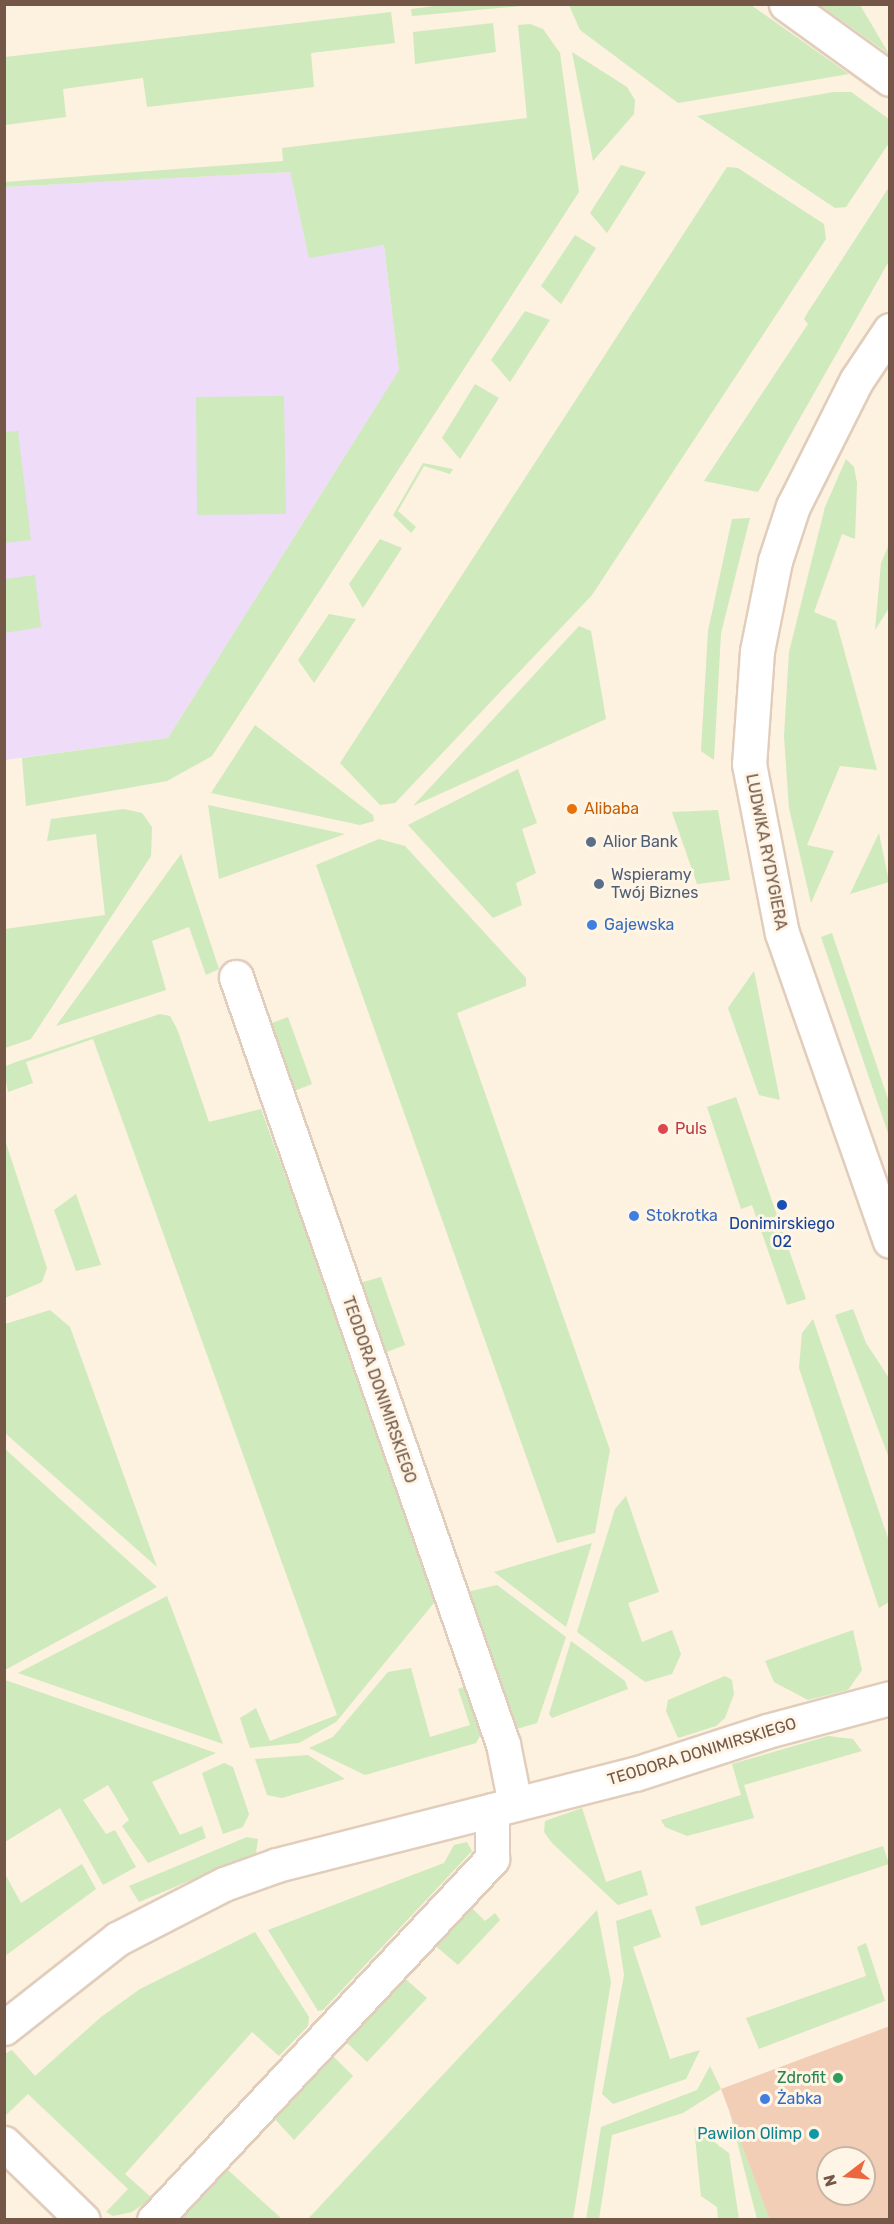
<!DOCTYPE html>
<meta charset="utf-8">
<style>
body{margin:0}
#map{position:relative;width:894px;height:2224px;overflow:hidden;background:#fdf1df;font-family:Rubik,sans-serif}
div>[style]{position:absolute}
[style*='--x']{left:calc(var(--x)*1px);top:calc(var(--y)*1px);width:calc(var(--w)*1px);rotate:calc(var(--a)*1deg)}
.education>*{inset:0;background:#eedcf9}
.green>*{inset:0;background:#cfeabd}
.building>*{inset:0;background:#f3ceb6}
.roads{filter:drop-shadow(2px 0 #e1cdbb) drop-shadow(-2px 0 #e1cdbb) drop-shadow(0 2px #e1cdbb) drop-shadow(0 -2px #e1cdbb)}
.minor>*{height:33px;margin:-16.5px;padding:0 16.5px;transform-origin:16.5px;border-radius:16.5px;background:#fff}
.dots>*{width:16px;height:16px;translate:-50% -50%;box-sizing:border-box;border:3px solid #fff5e6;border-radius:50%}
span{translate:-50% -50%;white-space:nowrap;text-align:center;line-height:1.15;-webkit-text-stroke:6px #fff5e6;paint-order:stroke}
.food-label{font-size:16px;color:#c56008}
.left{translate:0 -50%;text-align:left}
.service-label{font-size:16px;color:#4e5e75}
.street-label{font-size:16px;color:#745746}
.shop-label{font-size:16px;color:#366cbe}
.health-label{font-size:16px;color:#be3a42}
.transit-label{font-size:16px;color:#164399}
.leisure-label{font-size:16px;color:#27864d}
.right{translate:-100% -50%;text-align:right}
.culture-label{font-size:16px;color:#0d838f}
.frame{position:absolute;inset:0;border:6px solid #745746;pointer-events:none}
.north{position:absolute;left:816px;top:2146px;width:60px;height:60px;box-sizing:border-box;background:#fff5e6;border:2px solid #c7b6a6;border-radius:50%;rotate:254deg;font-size:16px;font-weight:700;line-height:24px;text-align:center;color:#745746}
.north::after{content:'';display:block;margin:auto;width:21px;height:27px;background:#ec663f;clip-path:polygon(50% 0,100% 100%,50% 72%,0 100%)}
</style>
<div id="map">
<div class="education">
<i style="clip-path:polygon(290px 172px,309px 257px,384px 245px,399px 370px,168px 738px,5px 760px,5px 187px)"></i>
</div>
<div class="green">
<i style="clip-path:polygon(450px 4px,532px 4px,532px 5px,412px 16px,411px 9px)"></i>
<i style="clip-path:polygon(569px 5px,751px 5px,849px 74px,678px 103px,580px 30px)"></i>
<i style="clip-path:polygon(820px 5px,860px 5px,889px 54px)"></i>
<i style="clip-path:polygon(391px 12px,395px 43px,311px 53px,314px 87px,147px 107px,143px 78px,63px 89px,66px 117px,5px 125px,5px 57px)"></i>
<i style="clip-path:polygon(493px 23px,496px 52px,415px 64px,413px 32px)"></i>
<i style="clip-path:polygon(530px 24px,543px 29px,560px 53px,579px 192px,212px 756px,167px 781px,26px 806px,22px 758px,168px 738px,399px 370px,384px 245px,309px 258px,290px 172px,5px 187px,5px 182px,283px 161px,282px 148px,527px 118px,518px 25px)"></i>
<i style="clip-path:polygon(572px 52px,627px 87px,635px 100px,634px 114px,593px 161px)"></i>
<i style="clip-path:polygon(834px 92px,851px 92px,889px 119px,889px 143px,846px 207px,835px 208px,697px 116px)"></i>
<i style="clip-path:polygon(621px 165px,646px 172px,607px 233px,590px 213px)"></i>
<i style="clip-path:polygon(727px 167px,738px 168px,824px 224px,826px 239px,592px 595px,395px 803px,380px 805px,340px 763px)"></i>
<i style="clip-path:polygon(889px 187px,889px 261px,758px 492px,704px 481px,808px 324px,804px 319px,808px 312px)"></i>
<i style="clip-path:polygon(575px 235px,596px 248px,561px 304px,541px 286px)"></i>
<i style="clip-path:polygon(525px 311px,550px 320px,510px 382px,491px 360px)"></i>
<i style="clip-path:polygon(475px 384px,499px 398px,460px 459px,442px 438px)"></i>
<i style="clip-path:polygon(284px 396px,286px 514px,197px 515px,196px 397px)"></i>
<i style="clip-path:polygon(18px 431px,31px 540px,5px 543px,5px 432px)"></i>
<i style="clip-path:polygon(846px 459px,854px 467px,857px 483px,855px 539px,842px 534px,814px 612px,836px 621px,877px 770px,840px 766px,807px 845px,834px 851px,811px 903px,789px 808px,784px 736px,789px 652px,825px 507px)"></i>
<i style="clip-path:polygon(423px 463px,453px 469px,450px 474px,424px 466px,398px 511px,416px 527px,411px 533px,393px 515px)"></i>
<i style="clip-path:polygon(750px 518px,721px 633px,714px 760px,701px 751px,708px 631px,732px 519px)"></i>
<i style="clip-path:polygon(380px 539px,402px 548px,363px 608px,349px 584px)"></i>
<i style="clip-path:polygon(889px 544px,889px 608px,875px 630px,881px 563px)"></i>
<i style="clip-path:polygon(35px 575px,41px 627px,5px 633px,5px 579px)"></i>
<i style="clip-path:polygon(329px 614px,356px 619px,314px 683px,298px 660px)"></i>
<i style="clip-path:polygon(579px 626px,591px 631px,606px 719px,413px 806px)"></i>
<i style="clip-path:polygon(255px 725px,373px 815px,374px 821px,360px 825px,211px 793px)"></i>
<i style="clip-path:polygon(518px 769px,537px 823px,522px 829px,536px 873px,516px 883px,522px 905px,493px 918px,408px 825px)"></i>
<i style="clip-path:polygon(208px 805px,345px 834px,219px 879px)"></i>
<i style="clip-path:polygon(124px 809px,142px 813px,152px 827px,151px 856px,31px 1039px,5px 1048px,5px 929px,105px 915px,96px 834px,47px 841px,51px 819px)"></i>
<i style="clip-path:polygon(718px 810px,730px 880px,697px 884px,672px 812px)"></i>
<i style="clip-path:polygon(879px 833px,889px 882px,850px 894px)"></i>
<i style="clip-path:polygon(379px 839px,405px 846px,526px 978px,526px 986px,457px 1013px,610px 1450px,595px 1533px,557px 1543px,316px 865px)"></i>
<i style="clip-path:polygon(181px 854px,219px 969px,206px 975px,189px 927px,152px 941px,166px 990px,56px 1026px)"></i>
<i style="clip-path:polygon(832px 933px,889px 1102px,889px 1136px,821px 937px)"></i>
<i style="clip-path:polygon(754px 971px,780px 1100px,759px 1095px,728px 1008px)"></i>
<i style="clip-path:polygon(160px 1014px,170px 1016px,178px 1031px,209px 1122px,261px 1109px,438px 1598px,336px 1722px,299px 1743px,250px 1748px,240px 1718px,256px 1708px,270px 1741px,337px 1715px,93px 1039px,26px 1062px,33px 1083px,8px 1092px,5px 1076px,4px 1067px,13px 1063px)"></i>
<i style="clip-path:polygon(288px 1017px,312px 1084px,289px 1093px,264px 1026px)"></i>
<i style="clip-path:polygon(736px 1097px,806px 1299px,787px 1305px,752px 1205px,741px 1209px,707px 1107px)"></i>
<i style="clip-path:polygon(5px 1140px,47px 1268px,42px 1282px,5px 1298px)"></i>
<i style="clip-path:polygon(76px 1194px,101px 1265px,76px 1271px,54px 1210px)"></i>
<i style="clip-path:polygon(381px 1277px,405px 1345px,384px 1353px,356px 1284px)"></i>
<i style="clip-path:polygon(853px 1309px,866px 1343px,889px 1378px,889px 1458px,835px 1315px)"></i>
<i style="clip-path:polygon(50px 1310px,70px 1327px,157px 1567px,5px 1433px,5px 1324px)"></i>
<i style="clip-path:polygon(813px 1319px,889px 1541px,889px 1602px,879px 1608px,799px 1368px,802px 1333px)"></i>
<i style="clip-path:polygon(4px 1448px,157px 1587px,5px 1670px,4px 1670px)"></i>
<i style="clip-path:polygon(626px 1496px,659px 1592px,628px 1603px,642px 1642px,672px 1630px,681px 1654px,672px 1674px,645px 1682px,577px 1632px,615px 1509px)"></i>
<i style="clip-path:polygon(592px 1543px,566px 1627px,494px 1572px)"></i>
<i style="clip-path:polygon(497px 1585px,566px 1637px,537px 1723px,513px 1730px,467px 1592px)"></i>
<i style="clip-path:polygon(167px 1596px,223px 1744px,18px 1673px)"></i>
<i style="clip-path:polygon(853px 1630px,862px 1670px,848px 1690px,808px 1700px,774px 1682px,765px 1661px)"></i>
<i style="clip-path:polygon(571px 1641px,625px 1681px,628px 1689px,552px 1718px,549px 1714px)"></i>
<i style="clip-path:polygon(411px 1668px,430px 1737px,470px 1725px,458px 1689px,469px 1685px,483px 1730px,476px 1743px,365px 1775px,309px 1748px,333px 1737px,388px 1672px)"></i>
<i style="clip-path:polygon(725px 1676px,732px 1680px,734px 1694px,725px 1718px,716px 1726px,678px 1738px,666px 1711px,668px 1700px)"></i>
<i style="clip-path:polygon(5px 1680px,216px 1753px,152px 1782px,180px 1835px,202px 1826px,206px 1838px,148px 1863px,122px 1826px,129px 1820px,108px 1785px,83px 1800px,106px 1834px,115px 1830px,136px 1867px,103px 1885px,60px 1808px,5px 1842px)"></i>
<i style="clip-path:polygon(828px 1736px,853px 1739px,862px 1751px,744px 1785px,754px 1818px,687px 1836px,665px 1827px,661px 1820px,741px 1795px,732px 1764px)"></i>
<i style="clip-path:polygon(308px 1755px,345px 1779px,282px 1798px,267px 1795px,255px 1759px)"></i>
<i style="clip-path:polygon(224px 1763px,233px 1767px,249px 1814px,243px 1827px,223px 1834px,202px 1773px)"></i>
<i style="clip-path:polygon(582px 1808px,606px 1882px,641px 1870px,648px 1895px,618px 1905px,552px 1843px,544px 1832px,545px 1821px)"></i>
<i style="clip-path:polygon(247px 1837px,258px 1839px,256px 1853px,139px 1902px,129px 1886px)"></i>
<i style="clip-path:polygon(467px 1842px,472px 1851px,323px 2010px,318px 2011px,268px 1930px,444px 1863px,454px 1845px)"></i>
<i style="clip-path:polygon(883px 1846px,889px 1864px,701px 1926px,695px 1907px)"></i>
<i style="clip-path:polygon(82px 1864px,96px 1889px,5px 1956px,5px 1874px,21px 1903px)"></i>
<i style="clip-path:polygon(468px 1904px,485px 1921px,495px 1913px,500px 1920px,458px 1965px,432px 1943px)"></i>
<i style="clip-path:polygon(651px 1909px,661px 1937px,633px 1947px,670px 2059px,700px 2050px,686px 2079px,613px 2104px,602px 2094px,624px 1975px,616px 1921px)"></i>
<i style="clip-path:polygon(597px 1910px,611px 1982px,573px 2219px,308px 2219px)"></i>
<i style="clip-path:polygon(255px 1932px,309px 2017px,308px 2026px,279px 2056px,252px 2032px,125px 2174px,152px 2198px,132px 2212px,113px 2216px,106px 2212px,128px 2189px,28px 2094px,5px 2116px,5px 2054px,12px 2050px,35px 2076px,101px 2017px,140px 1989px)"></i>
<i style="clip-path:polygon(866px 1943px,885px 2001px,759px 2049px,746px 2018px,866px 1976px,857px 1947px)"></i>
<i style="clip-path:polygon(400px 1974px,427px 1998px,367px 2062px,342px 2038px)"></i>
<i style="clip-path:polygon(329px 2052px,353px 2076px,294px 2140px,273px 2117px)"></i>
<i style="clip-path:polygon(710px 2066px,721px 2089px,683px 2113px,612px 2135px,599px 2219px,586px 2220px,601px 2127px,697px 2090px)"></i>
<i style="clip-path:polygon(729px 2110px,770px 2219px,757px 2219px)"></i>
<i style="clip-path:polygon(694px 2127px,729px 2153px,739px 2219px,718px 2219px,717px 2207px,701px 2196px)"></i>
<i style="clip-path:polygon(223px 2169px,229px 2171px,282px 2219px,174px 2220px)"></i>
</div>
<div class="building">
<i style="clip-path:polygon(evenodd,890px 2026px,890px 2220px,770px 2220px,721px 2089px,890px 2026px,828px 2158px,864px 2158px,864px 2194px,828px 2194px,828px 2158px)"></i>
</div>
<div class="roads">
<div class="minor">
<i style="--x:786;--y:4;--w:128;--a:35.8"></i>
<i style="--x:890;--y:330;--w:61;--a:123.7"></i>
<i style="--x:856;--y:381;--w:140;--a:116.7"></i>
<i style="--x:793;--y:506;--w:58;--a:108.1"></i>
<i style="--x:775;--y:561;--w:92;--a:101.3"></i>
<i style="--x:757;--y:651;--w:113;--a:94"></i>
<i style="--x:749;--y:764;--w:172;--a:79"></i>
<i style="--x:782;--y:933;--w:326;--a:70.7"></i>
<i style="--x:236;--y:977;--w:812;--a:70.81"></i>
<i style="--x:503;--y:1744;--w:61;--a:78.7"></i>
<i style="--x:4;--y:2028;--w:144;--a:-38.2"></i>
<i style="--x:117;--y:1939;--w:120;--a:-27.2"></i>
<i style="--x:224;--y:1884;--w:56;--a:-19.7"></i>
<i style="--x:277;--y:1865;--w:369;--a:-14.3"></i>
<i style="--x:635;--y:1774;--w:139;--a:-18"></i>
<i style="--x:767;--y:1731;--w:127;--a:-15"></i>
<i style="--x:4;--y:2143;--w:110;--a:44.3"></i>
<i style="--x:154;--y:2220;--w:495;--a:-46.9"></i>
<i style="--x:492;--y:1859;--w:49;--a:-90"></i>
</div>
</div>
<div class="dots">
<i style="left:572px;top:809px;background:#e8710a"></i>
<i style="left:591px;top:842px;background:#5c6f8a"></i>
<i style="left:599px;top:884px;background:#5c6f8a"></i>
<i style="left:592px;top:925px;background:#3f7fe0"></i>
<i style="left:663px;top:1129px;background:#e0444e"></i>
<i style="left:782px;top:1205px;background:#1a4fb4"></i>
<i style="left:634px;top:1216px;background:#3f7fe0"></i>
<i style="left:838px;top:2078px;background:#2e9e5b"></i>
<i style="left:765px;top:2099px;background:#3f7fe0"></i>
<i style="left:814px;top:2134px;background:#0f9aa8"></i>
</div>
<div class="food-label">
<span class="left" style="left:584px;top:809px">Alibaba</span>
</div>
<div class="service-label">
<span class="left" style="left:603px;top:842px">Alior Bank</span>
<span class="left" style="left:611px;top:884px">Wspieramy<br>Twój Biznes</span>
</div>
<div class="street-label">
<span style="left:766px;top:852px;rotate:79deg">LUDWIKA RYDYGIERA</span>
<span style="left:379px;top:1390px;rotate:71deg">TEODORA DONIMIRSKIEGO</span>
<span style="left:702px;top:1752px;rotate:-17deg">TEODORA DONIMIRSKIEGO</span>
</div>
<div class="shop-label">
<span class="left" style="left:604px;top:925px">Gajewska</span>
<span class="left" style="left:646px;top:1216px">Stokrotka</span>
<span class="left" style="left:777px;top:2099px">Żabka</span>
</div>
<div class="health-label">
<span class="left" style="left:675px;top:1129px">Puls</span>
</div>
<div class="transit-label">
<span style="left:782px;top:1233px">Donimirskiego<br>02</span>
</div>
<div class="leisure-label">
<span class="right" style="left:826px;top:2078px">Zdrofit</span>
</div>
<div class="culture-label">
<span class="right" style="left:802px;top:2134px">Pawilon Olimp</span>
</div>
<div class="frame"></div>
<div class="north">N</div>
</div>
